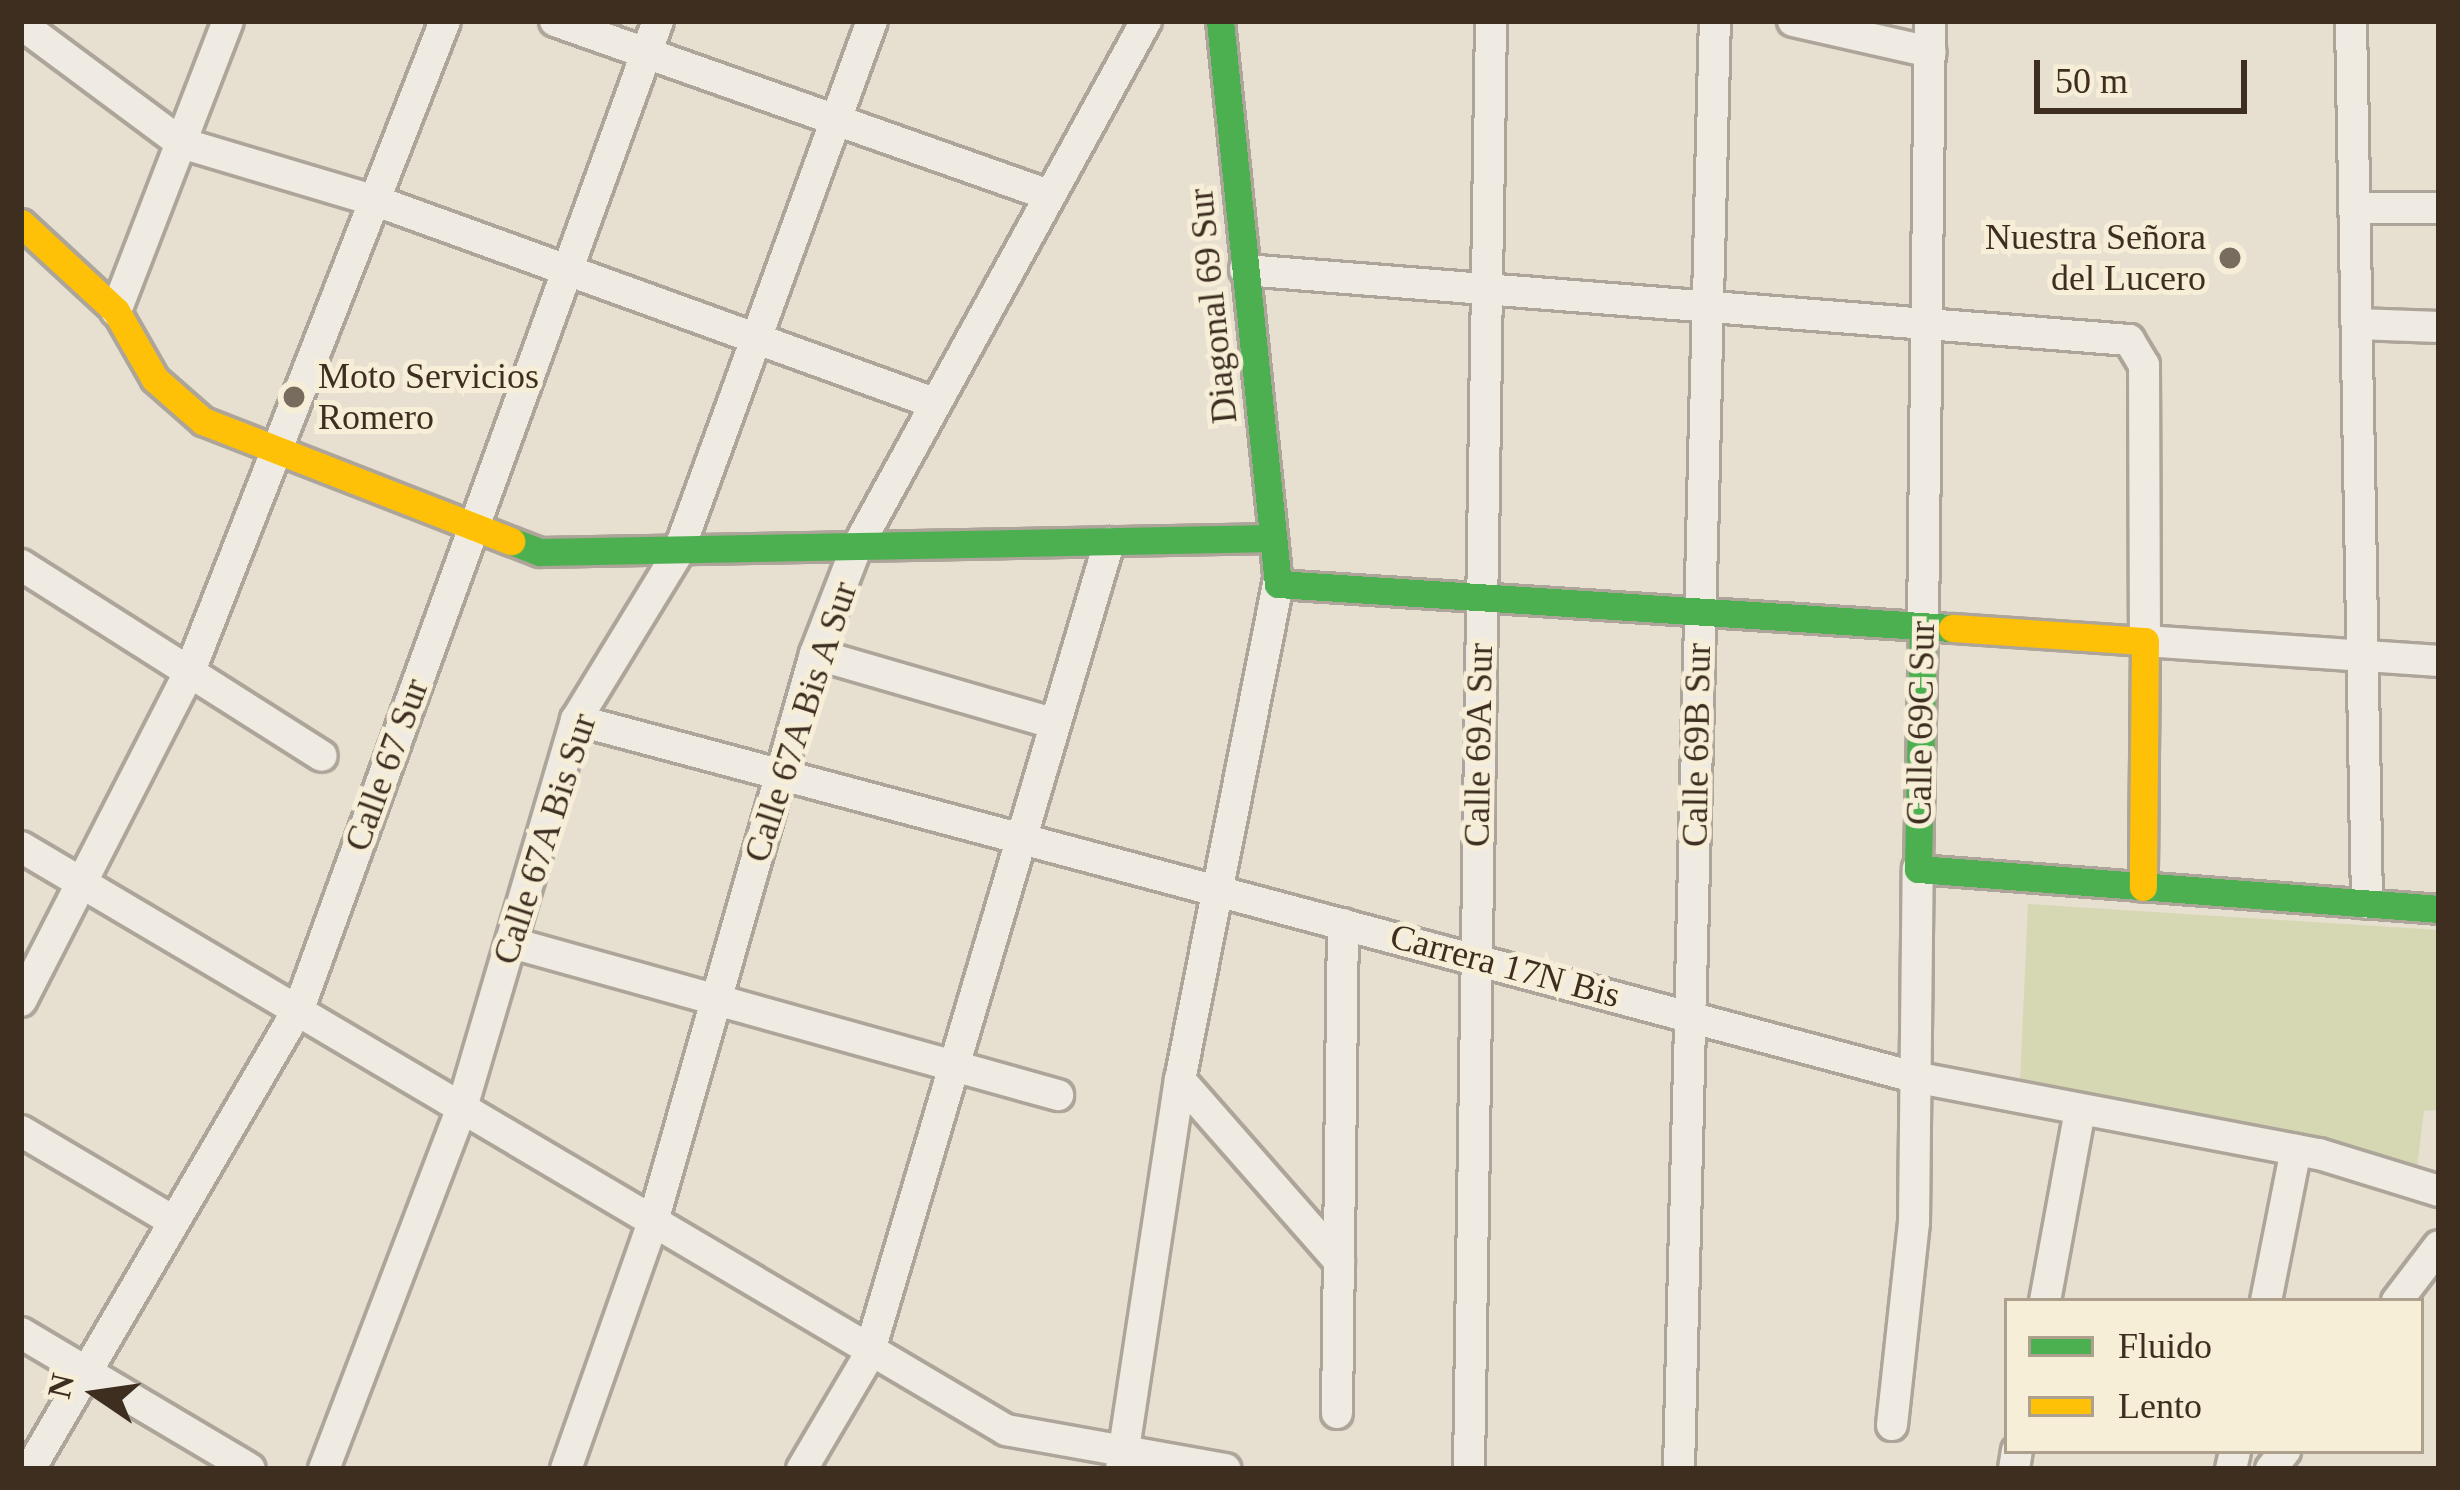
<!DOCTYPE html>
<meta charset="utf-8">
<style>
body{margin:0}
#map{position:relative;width:2460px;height:1490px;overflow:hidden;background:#e7e0d1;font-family:Georgia,serif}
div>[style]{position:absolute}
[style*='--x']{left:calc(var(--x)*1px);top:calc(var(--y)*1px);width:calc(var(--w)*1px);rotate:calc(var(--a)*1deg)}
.green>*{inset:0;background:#d6d7b3}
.roads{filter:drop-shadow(3px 0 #ada599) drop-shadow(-3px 0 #ada599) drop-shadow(0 3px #ada599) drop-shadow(0 -3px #ada599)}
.street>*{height:30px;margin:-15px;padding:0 15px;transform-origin:15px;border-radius:15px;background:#efebe3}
.fast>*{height:27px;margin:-13.5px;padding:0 13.5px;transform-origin:13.5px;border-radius:13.5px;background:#4caf50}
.slow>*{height:27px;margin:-13.5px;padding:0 13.5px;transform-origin:13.5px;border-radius:13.5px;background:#ffc107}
.dots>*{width:33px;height:33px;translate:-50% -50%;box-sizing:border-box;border:6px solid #f7eed8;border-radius:50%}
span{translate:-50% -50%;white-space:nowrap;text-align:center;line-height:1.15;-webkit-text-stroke:10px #f7eed8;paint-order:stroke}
.poi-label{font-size:36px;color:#3d2e20}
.right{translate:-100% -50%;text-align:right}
.left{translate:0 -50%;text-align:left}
.street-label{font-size:36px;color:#3d2e20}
.frame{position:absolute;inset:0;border:24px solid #3d2e20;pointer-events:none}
.legend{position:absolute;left:2004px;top:1298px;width:420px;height:156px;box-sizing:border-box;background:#f7eed8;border:3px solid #ada18e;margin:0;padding:15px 21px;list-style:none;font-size:36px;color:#3d2e20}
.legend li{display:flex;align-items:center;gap:24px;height:60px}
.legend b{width:60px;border:3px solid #ada18e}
.north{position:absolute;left:36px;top:1334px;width:120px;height:120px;-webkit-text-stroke:9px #f7eed8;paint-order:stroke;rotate:283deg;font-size:33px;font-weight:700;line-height:48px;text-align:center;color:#3d2e20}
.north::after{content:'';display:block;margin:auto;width:42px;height:54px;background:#3d2e20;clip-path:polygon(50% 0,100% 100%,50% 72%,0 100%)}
.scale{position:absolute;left:2034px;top:60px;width:213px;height:54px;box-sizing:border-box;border:6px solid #3d2e20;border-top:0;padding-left:15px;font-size:36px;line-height:42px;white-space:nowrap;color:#3d2e20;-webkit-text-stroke:9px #f7eed8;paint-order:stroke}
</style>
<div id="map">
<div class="green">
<i style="clip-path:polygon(2028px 904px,2439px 930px,2439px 1110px,2424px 1111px,2417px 1168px,2286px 1130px,2020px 1082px)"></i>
</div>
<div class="roads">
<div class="street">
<i style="--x:555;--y:21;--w:521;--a:19.41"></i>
<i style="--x:1793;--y:21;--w:141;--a:12.7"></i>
<i style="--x:2351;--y:21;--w:882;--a:88.96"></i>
<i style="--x:21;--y:24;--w:199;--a:36.6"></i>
<i style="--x:181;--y:143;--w:207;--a:16.6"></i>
<i style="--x:379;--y:202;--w:590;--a:19.91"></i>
<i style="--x:2355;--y:208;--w:84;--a:0"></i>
<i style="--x:1245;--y:270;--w:887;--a:4.53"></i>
<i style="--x:2129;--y:340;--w:29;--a:59"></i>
<i style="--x:2144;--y:365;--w:276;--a:89.8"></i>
<i style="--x:2145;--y:641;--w:295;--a:3.9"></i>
<i style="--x:116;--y:311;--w:311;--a:-68.9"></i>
<i style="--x:2357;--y:324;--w:82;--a:2.1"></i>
<i style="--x:21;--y:565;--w:356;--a:32.4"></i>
<i style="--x:1923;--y:626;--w:605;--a:-89.34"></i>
<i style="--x:815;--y:654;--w:247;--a:16.2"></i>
<i style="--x:576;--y:720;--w:1385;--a:14.94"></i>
<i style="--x:1914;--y:1077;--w:412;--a:10.8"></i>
<i style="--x:2319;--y:1154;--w:126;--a:17.1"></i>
<i style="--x:21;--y:847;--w:1145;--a:30.62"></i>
<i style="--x:1006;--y:1430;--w:223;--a:10.1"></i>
<i style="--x:512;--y:943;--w:567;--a:15.56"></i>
<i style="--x:21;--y:1001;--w:371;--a:-62.9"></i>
<i style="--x:190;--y:671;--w:698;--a:-68.58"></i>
<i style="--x:1180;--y:1080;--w:241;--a:48.7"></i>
<i style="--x:21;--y:1131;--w:173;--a:30.6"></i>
<i style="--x:2045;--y:1301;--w:189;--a:-79.6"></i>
<i style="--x:2266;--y:1301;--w:154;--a:-78.8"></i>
<i style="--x:2397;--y:1301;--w:69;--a:-52.6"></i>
<i style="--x:21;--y:1333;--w:266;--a:30.7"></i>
<i style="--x:1337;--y:1413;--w:489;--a:-89.3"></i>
<i style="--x:1892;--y:1425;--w:203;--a:-83.8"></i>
<i style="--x:1914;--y:1223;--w:354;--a:-89.4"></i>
<i style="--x:30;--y:1469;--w:536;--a:-59.75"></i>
<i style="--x:300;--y:1006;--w:1048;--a:-70.03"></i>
<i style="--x:324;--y:1469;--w:383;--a:-69.1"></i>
<i style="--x:461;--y:1111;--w:408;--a:-73.6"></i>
<i style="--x:576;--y:720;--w:196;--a:-58.6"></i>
<i style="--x:678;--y:553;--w:566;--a:-69.97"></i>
<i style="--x:566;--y:1469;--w:259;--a:-70.6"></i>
<i style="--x:652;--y:1225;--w:594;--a:-74.07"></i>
<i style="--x:815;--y:654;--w:110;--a:-68.8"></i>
<i style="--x:855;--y:551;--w:605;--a:-61.23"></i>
<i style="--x:802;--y:1469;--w:130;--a:-59.5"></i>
<i style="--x:868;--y:1357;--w:849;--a:-73.51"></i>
<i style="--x:1121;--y:1469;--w:393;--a:-81.4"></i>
<i style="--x:1180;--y:1080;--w:506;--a:-78.82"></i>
<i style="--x:1469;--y:1469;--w:1448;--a:-89.13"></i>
<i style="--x:1679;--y:1469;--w:1448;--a:-88.58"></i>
<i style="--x:2014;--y:1469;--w:18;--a:-81"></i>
<i style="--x:2231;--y:1469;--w:18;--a:-77"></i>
<i style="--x:2271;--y:1469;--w:23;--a:-52"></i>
</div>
<div class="fast">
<i style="--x:1220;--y:21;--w:566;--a:84.12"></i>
<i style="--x:1278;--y:584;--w:675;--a:3.74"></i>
<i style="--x:511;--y:541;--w:31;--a:21"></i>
<i style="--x:540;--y:552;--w:733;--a:-1.09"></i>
<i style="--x:1923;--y:626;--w:243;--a:91.2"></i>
<i style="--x:1918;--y:869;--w:523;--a:4.39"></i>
</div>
<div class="slow">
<i style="--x:21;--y:223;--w:129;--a:42.8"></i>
<i style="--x:116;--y:311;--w:78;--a:60.2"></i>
<i style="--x:155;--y:379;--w:64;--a:41.2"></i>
<i style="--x:203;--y:421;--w:331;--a:21.3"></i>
<i style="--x:1952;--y:628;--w:193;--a:3.9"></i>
<i style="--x:2145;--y:641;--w:246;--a:90.5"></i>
</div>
</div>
<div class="dots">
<i style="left:2230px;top:258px;background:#786c5e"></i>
<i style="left:294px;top:397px;background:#786c5e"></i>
</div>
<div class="poi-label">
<span class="right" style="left:2206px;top:258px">Nuestra Señora<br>del Lucero</span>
<span class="left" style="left:318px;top:397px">Moto Servicios<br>Romero</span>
</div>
<div class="street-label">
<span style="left:1213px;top:306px;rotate:-96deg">Diagonal 69 Sur</span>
<span style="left:801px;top:722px;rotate:-72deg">Calle 67A Bis A Sur</span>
<span style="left:1921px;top:723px;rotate:-89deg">Calle 69C Sur</span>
<span style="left:1479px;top:745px;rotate:-89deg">Calle 69A Sur</span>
<span style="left:1697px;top:745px;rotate:-89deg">Calle 69B Sur</span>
<span style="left:387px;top:765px;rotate:-70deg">Calle 67 Sur</span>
<span style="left:545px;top:839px;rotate:-72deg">Calle 67A Bis Sur</span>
<span style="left:1505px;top:966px;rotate:15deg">Carrera 17N Bis</span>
</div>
<div class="frame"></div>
<ul class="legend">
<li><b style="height:15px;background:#4caf50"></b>Fluido</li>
<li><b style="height:15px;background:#ffc107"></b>Lento</li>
</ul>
<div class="north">N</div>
<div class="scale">50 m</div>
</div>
